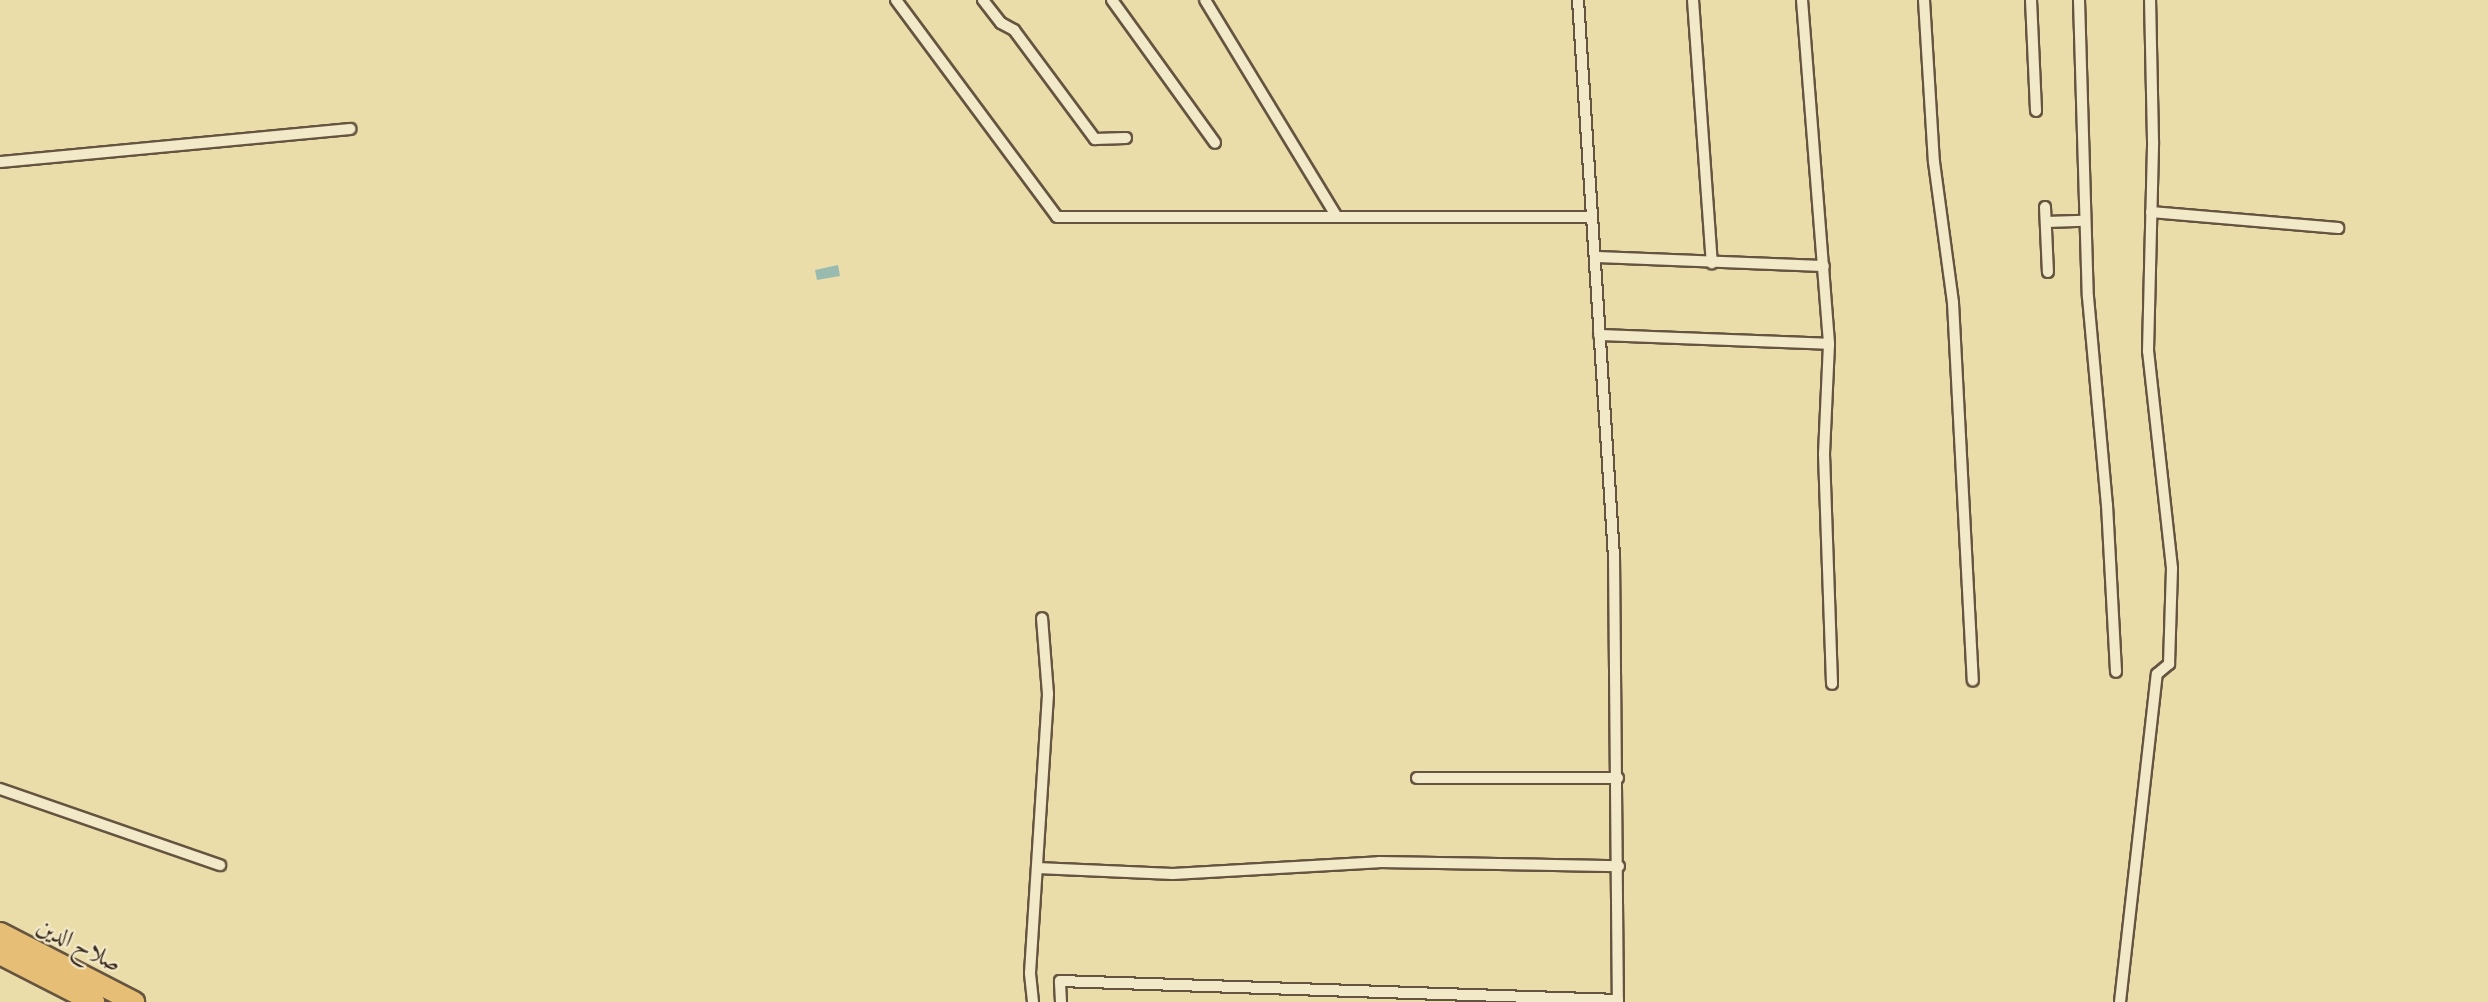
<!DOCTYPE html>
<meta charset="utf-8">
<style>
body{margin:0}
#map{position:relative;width:2488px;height:1002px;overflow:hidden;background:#ebddaa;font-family:Alegreya,Amiri,serif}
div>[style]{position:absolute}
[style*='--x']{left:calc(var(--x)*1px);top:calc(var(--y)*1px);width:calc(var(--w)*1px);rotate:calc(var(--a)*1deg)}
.water>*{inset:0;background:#99bbaf}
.roads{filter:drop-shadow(2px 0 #655440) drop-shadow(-2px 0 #655440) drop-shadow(0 2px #655440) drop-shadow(0 -2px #655440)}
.street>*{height:10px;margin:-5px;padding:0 5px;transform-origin:5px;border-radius:5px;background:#f2e9c8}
.highway>*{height:20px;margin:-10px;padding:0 10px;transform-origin:10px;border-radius:10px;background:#e6be75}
span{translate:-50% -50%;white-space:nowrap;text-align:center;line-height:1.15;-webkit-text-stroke:4.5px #f2e9c8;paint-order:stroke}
.street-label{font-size:24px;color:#38271c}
</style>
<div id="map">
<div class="water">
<i style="clip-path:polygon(838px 265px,840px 276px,817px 280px,815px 270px)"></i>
</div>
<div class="roads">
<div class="street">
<i style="--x:896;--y:0;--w:270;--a:53.4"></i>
<i style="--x:1057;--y:217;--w:534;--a:0"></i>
<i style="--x:983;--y:0;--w:29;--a:52"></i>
<i style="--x:1001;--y:23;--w:15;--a:28"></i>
<i style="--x:1014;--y:30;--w:136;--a:53.4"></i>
<i style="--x:1095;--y:139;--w:31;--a:-2"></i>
<i style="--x:1112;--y:0;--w:176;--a:54.2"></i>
<i style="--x:1205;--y:0;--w:250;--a:58.7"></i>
<i style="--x:1578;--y:0;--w:557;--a:86.3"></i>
<i style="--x:1614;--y:556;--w:446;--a:89.5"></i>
<i style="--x:1693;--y:0;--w:264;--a:85.9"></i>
<i style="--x:1802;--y:0;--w:345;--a:85.5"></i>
<i style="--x:1829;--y:344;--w:110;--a:92.6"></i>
<i style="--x:1824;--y:454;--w:230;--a:88"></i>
<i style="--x:1924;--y:0;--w:162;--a:86.5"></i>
<i style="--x:1934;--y:162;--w:142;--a:82.3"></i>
<i style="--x:1953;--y:303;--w:378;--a:87"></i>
<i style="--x:2031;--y:0;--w:111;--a:87.4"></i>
<i style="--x:2079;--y:0;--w:297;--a:88.3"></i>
<i style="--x:2088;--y:297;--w:209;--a:84.8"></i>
<i style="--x:2107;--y:505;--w:167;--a:86.9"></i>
<i style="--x:0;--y:162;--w:352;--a:-5.4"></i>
<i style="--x:2045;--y:207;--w:65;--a:87.4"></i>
<i style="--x:2151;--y:212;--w:188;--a:4.9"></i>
<i style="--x:2046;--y:222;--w:38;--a:-2"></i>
<i style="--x:1596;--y:257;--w:228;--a:2.3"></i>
<i style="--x:1599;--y:335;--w:230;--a:2.2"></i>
<i style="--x:1417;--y:778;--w:201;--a:0"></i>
<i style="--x:0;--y:789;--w:233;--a:19.1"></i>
<i style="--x:1037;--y:868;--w:136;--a:2.5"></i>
<i style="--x:1173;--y:874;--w:206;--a:-3.3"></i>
<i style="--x:1379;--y:862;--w:240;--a:1"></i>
<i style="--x:1033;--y:1002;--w:29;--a:-96"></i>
<i style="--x:1030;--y:973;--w:280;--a:-86.3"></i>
<i style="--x:1048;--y:694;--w:76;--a:-94.5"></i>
<i style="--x:1061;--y:1002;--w:21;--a:-93"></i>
<i style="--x:1060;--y:981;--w:558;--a:1.95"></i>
<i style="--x:2120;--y:1002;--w:330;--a:-83.6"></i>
<i style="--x:2157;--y:674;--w:16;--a:-40"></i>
<i style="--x:2169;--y:664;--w:96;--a:-88.2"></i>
<i style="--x:2172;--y:568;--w:218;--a:-96.3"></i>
<i style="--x:2148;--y:351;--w:210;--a:-88.6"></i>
<i style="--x:2153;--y:141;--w:141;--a:-91.2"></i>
</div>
<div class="highway">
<i style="--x:0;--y:933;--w:151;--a:27.2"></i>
<i style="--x:0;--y:954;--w:106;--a:27.1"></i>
</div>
</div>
<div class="street-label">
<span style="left:79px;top:945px;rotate:27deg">صلاح الدين</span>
</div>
</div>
